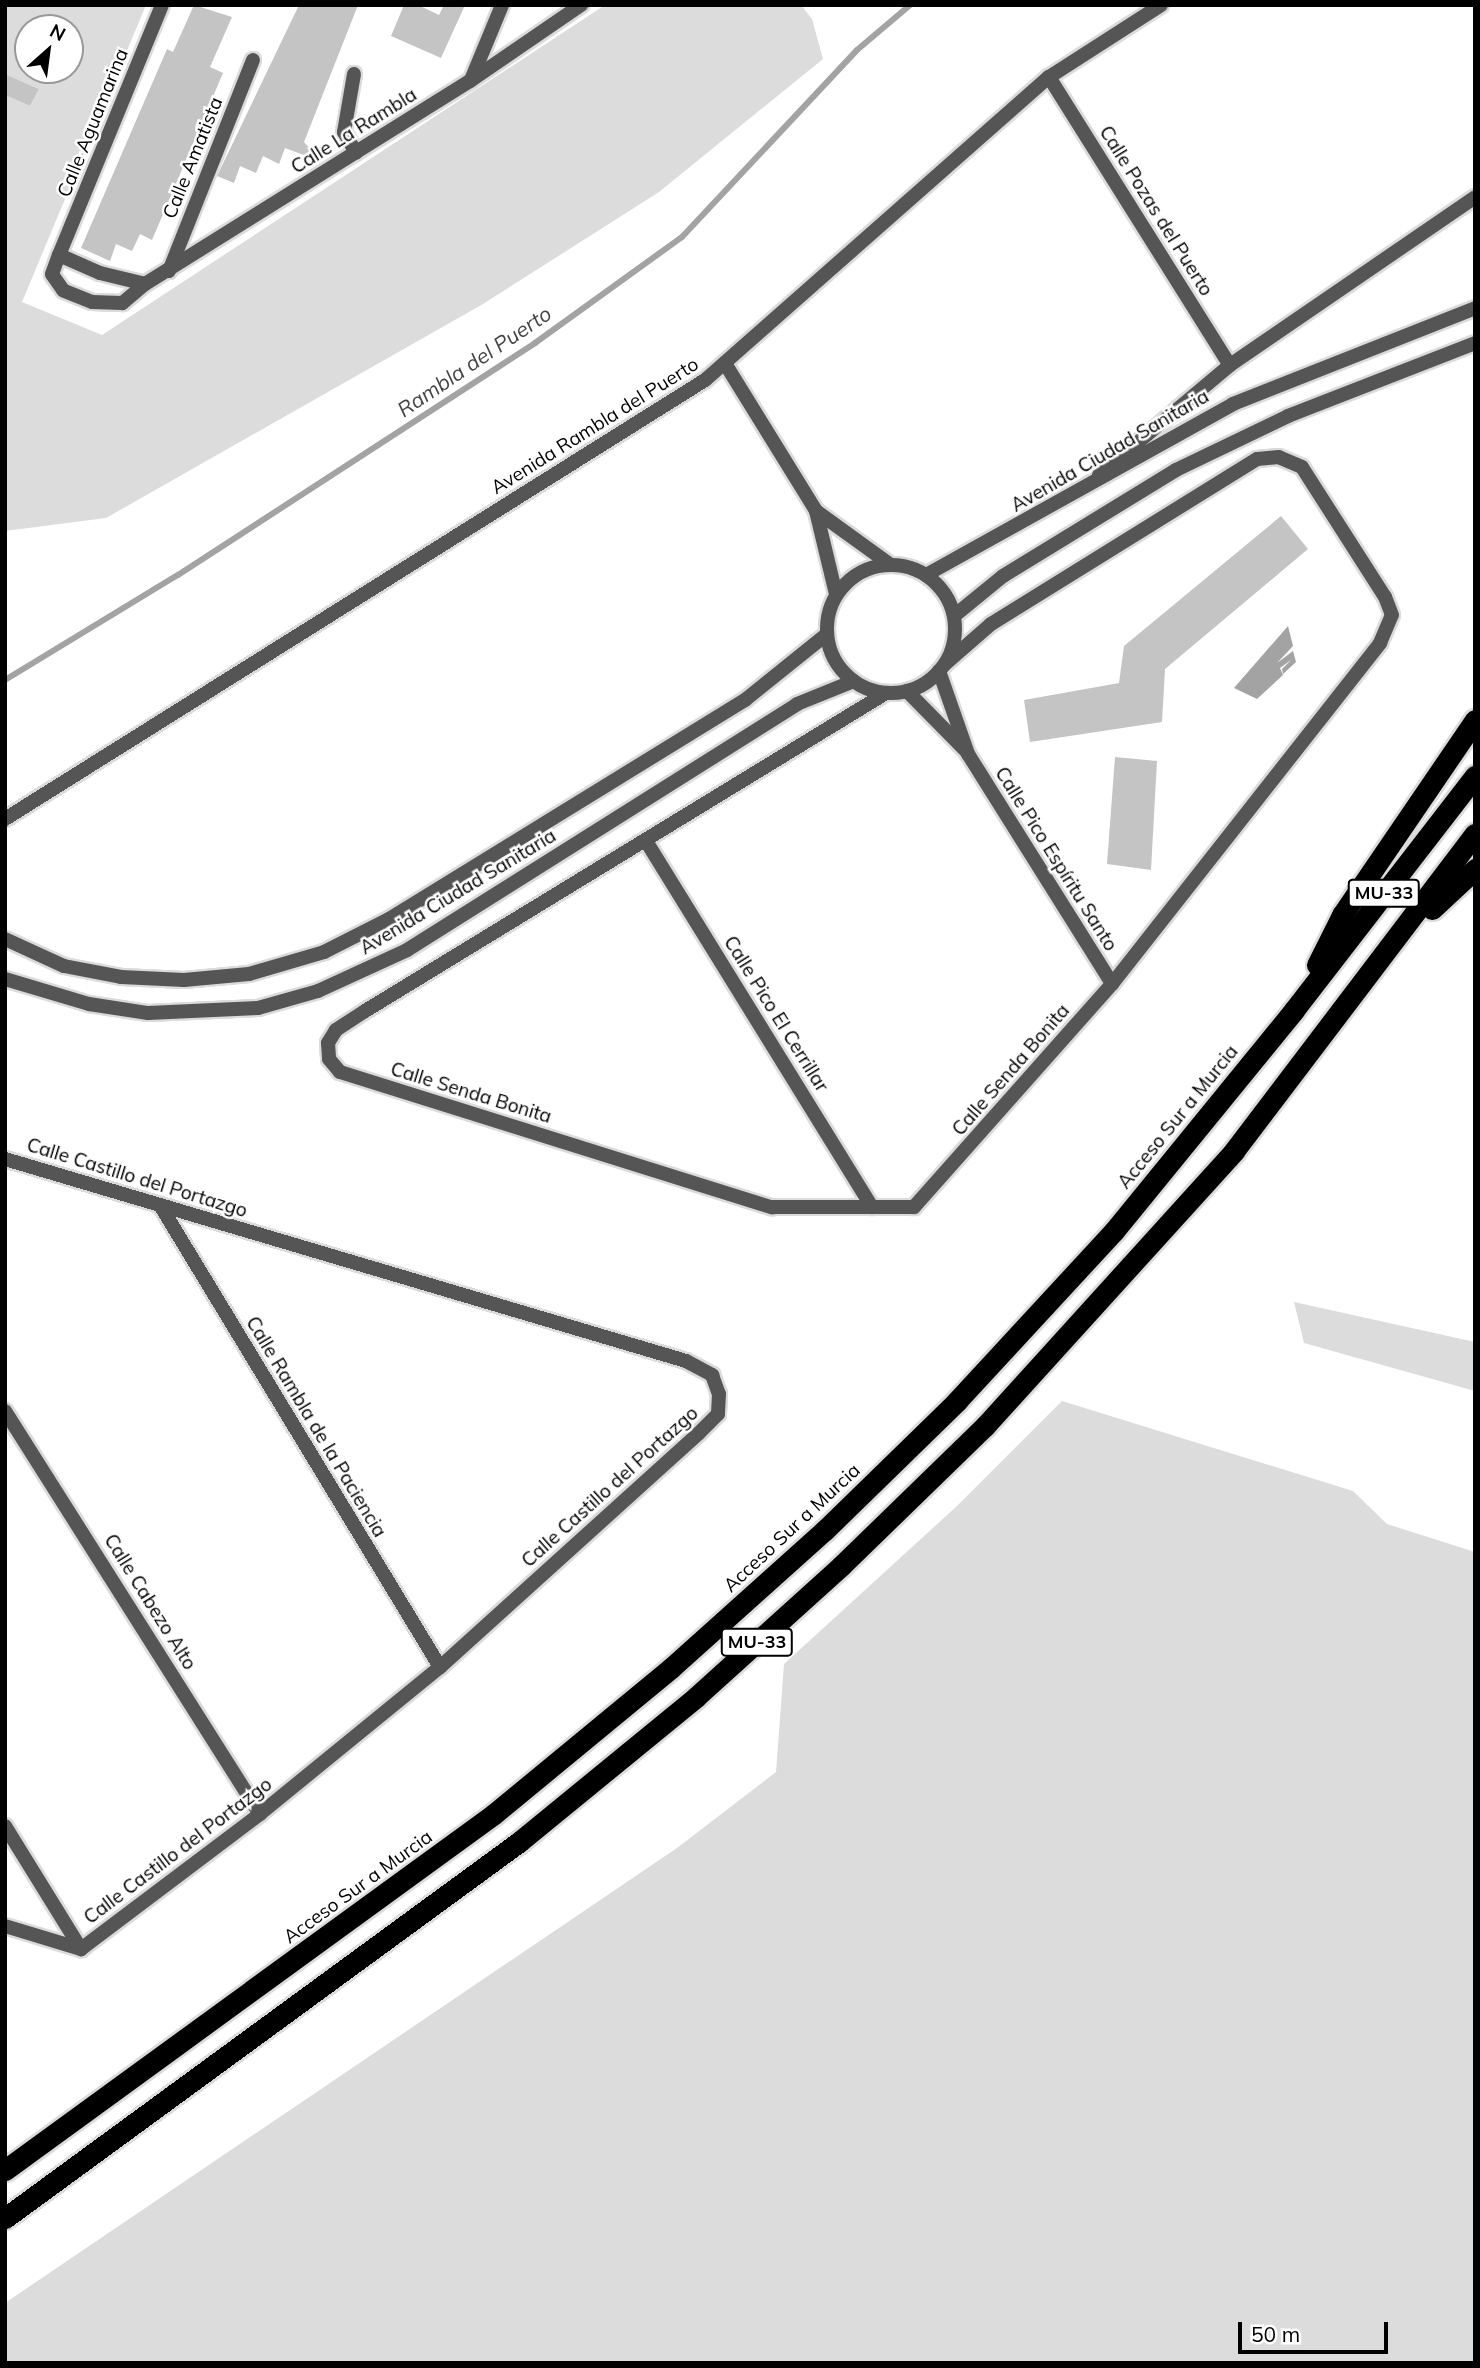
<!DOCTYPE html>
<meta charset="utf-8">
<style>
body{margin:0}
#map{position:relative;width:1480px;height:2368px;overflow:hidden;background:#fff;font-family:Mulish,sans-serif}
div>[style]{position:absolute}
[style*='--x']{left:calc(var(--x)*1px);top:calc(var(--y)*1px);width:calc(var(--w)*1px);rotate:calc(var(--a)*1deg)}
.green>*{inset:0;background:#dcdcdc}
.water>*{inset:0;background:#a3a3a3}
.stream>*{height:6px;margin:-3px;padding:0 3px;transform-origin:3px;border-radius:3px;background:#a3a3a3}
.building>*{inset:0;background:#c4c4c4}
.roads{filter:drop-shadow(2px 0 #dbdbdb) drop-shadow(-2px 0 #dbdbdb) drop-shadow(0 2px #dbdbdb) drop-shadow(0 -2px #dbdbdb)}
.minor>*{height:14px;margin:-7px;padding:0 7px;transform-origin:7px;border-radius:7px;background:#555}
.tertiary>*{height:14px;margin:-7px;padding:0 7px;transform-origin:7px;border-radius:7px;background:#555}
.tertiary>.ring{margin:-7px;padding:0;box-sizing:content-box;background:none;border:14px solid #555;border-radius:50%}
.motorway>*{height:21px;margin:-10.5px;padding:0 10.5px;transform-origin:10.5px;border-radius:10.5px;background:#000}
span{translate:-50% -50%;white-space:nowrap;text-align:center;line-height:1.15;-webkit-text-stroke:5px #fff;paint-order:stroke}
.shield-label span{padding:2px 5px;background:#fff;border:2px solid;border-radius:5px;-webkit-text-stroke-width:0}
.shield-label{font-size:18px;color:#000;font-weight:700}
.street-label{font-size:19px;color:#000}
.water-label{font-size:21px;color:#444;font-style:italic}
.frame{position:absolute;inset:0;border:7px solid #000;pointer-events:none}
.north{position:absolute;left:14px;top:14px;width:70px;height:70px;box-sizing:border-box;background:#fff;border:2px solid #999;border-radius:50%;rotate:28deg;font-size:19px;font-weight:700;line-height:28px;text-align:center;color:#000}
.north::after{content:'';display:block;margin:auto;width:24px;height:32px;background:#000;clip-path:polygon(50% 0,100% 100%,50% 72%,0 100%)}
.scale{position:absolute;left:1238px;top:2322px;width:150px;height:32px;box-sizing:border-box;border:4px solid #000;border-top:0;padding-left:9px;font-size:21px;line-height:24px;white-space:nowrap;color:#000;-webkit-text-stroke:5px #fff;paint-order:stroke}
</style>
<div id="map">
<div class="green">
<i style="clip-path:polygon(evenodd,5px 5px,146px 5px,22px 302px,102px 335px,605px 5px,801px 5px,812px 19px,823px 59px,659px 192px,483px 304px,106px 518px,5px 531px,5px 95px,30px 106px,39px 89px,5px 74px,5px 5px,28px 28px,70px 28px,70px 70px,28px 70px,28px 28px)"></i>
<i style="clip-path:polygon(1294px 1302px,1475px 1342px,1475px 1391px,1304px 1343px)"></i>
<i style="clip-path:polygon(1062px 1401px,1353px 1491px,1387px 1524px,1475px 1552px,1475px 2363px,5px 2363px,5px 2303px,677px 1848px,776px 1772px,784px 1664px,957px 1506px)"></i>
</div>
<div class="water">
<i style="clip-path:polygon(1288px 626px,1293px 646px,1277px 663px,1293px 651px,1296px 662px,1283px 674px,1282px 669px,1291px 660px,1280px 668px,1283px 675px,1257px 699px,1234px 688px)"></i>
</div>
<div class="stream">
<i style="--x:5;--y:680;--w:202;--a:-31.3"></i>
<i style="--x:178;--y:575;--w:426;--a:-33"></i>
<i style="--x:535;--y:343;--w:181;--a:-35.8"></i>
<i style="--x:682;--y:237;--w:256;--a:-46.9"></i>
<i style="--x:857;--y:50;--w:70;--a:-40.3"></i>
</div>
<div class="building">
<i style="clip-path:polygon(194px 5px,232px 17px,210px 67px,223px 73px,152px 240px,140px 234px,132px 251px,116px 244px,110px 261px,81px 248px,167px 49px,173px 52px)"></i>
<i style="clip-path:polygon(299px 5px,358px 5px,304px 142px,322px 162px,285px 148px,279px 164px,263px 156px,256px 173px,240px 166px,234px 183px,217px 176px)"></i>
<i style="clip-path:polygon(404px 5px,418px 5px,439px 15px,444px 5px,465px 5px,441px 58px,391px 36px)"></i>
<i style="clip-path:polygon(5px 74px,39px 89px,30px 106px,5px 95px)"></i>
<i style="clip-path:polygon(1281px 516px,1308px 549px,1165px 669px,1162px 722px,1030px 742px,1024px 700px,1119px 683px,1124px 646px)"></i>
<i style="clip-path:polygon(1115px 757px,1157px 761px,1151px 870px,1107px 864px)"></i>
</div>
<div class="roads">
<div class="minor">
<i style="--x:354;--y:74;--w:59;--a:99.8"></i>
<i style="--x:344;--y:132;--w:24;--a:60"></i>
<i style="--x:1049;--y:77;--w:340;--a:57.9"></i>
<i style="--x:471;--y:80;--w:81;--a:-67.5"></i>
<i style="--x:59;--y:255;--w:45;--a:23.7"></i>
<i style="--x:100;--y:273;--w:46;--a:13.7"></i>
<i style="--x:145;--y:284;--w:30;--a:140"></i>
<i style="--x:122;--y:303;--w:30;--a:-178"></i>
<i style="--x:92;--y:302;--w:31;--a:-158"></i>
<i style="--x:63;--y:290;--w:19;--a:-125"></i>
<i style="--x:52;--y:274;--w:20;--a:-70"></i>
<i style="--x:59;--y:255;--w:270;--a:-67.6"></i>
<i style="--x:169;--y:271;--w:227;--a:-68.3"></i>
<i style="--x:145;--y:284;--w:383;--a:-32"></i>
<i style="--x:470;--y:81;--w:135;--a:-34.4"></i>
<i style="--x:726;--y:365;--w:172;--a:58.3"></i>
<i style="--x:816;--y:511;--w:85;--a:76.5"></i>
<i style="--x:1099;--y:475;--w:171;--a:-40"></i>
<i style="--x:1230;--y:365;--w:297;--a:-34.4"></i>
<i style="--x:816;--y:511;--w:92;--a:35.8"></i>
<i style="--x:939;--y:671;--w:88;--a:70.7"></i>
<i style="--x:968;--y:754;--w:271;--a:57.9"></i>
<i style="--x:907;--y:691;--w:83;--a:45.5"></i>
<i style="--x:886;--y:693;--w:610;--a:148.6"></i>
<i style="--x:365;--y:1011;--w:35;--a:147"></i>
<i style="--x:336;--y:1030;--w:15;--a:122"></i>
<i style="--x:328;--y:1043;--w:16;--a:86"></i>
<i style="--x:329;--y:1059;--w:17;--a:50"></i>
<i style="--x:340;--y:1072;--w:453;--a:17.4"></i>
<i style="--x:772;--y:1207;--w:142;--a:0"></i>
<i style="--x:914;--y:1207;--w:298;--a:-48.4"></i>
<i style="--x:1112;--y:984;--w:434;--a:-51.8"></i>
<i style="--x:1380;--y:643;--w:30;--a:-67"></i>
<i style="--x:1392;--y:615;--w:19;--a:-111"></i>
<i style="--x:1385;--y:597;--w:154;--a:-122.6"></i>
<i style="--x:1302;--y:467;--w:25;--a:-157"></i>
<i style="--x:1279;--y:457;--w:22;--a:175"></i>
<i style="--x:1257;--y:459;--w:313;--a:148.2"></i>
<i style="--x:991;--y:624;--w:62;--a:138.9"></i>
<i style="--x:5;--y:819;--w:826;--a:-32.09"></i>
<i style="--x:705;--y:380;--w:458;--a:-41.4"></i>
<i style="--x:1049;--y:77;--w:133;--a:-32.7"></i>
<i style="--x:646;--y:841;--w:430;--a:58.3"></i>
<i style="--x:5;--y:1159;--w:710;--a:16.52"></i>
<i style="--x:686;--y:1361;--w:30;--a:28"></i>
<i style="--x:712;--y:1375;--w:20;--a:70"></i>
<i style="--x:719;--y:1394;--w:20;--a:93"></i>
<i style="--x:718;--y:1414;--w:28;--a:135"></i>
<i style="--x:698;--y:1434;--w:348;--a:137.9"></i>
<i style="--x:440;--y:1667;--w:232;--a:140.8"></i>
<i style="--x:260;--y:1814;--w:224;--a:143"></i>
<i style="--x:81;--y:1949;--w:79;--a:-163.2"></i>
<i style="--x:160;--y:1205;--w:540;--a:58.78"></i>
<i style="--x:5;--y:1411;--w:477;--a:57.7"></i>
<i style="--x:5;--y:1826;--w:145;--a:58.3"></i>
</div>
<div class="tertiary">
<i class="ring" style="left:827px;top:565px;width:114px;height:114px"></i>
<i style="--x:926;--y:575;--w:351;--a:-29.1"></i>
<i style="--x:1233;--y:404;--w:260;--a:-21.6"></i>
<i style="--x:954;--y:616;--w:63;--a:-39.2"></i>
<i style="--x:1003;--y:576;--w:203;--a:-31.5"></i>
<i style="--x:1176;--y:470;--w:124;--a:-25.7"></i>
<i style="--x:1288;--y:416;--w:201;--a:-21.3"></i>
<i style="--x:5;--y:939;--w:65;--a:24.6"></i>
<i style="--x:64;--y:966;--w:58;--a:10.9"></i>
<i style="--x:121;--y:977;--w:63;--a:2.7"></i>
<i style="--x:184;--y:980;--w:65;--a:-5.3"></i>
<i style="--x:249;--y:974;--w:78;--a:-16.3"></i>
<i style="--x:324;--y:952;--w:73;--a:-26.9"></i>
<i style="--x:389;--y:919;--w:418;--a:-31.6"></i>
<i style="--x:745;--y:700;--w:105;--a:-38.8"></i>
<i style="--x:5;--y:979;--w:88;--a:16.6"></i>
<i style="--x:89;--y:1004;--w:60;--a:8.7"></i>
<i style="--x:148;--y:1013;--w:110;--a:-2.6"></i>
<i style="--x:258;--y:1008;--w:62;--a:-15.8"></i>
<i style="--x:318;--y:991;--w:98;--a:-24.7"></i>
<i style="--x:407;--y:950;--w:461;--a:-32.2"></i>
<i style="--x:797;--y:704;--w:61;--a:-22"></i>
</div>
<div class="motorway">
<i style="--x:1432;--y:909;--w:59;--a:-42.9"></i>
<i style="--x:1317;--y:965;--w:56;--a:-63.4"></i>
<i style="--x:1342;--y:915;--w:236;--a:-55.7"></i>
<i style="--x:5;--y:2170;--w:605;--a:-36.06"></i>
<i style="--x:494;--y:1814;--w:229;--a:-39.5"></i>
<i style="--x:671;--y:1668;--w:207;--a:-41.9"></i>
<i style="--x:825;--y:1530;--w:185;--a:-44.3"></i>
<i style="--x:957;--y:1401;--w:231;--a:-47.3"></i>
<i style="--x:1114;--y:1231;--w:285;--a:-50.8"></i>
<i style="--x:1294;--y:1010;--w:296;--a:-52.3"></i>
<i style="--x:5;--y:2218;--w:637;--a:-36.19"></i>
<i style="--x:519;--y:1842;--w:229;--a:-39.3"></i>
<i style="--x:696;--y:1697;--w:195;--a:-42.1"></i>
<i style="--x:841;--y:1566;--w:201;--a:-44.2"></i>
<i style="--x:985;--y:1426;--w:371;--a:-47.8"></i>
<i style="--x:1234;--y:1151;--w:398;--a:-52.8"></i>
</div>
</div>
<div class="shield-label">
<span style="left:1384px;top:893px">MU-33</span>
<span style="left:757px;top:1642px">MU-33</span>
</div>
<div class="street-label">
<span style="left:93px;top:123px;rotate:-68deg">Calle Aguamarina</span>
<span style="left:354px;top:131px;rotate:-32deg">Calle La Rambla</span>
<span style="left:193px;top:158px;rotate:-68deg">Calle Amatista</span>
<span style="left:1156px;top:211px;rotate:58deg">Calle Pozas del Puerto</span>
<span style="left:595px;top:426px;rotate:-32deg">Avenida Rambla del Puerto</span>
<span style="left:1110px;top:451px;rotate:-30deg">Avenida Ciudad Sanitaria</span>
<span style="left:1056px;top:859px;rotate:58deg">Calle Pico Espíritu Santo</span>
<span style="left:458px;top:892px;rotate:-31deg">Avenida Ciudad Sanitaria</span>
<span style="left:776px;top:1014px;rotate:58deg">Calle Pico El Cerrillar</span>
<span style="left:1011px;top:1070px;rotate:-49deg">Calle Senda Bonita</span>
<span style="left:471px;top:1093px;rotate:17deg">Calle Senda Bonita</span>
<span style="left:1178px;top:1117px;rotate:-51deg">Acceso Sur a Murcia</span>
<span style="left:137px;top:1178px;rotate:17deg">Calle Castillo del Portazgo</span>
<span style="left:316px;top:1427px;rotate:59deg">Calle Rambla de la Paciencia</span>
<span style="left:610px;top:1487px;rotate:-42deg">Calle Castillo del Portazgo</span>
<span style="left:792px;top:1528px;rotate:-43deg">Acceso Sur a Murcia</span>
<span style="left:150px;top:1602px;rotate:58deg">Calle Cabezo Alto</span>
<span style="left:178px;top:1851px;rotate:-37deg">Calle Castillo del Portazgo</span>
<span style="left:358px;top:1887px;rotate:-36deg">Acceso Sur a Murcia</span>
</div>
<div class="water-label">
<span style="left:474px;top:361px;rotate:-34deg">Rambla del Puerto</span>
</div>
<div class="frame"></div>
<div class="north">N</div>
<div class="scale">50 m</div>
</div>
